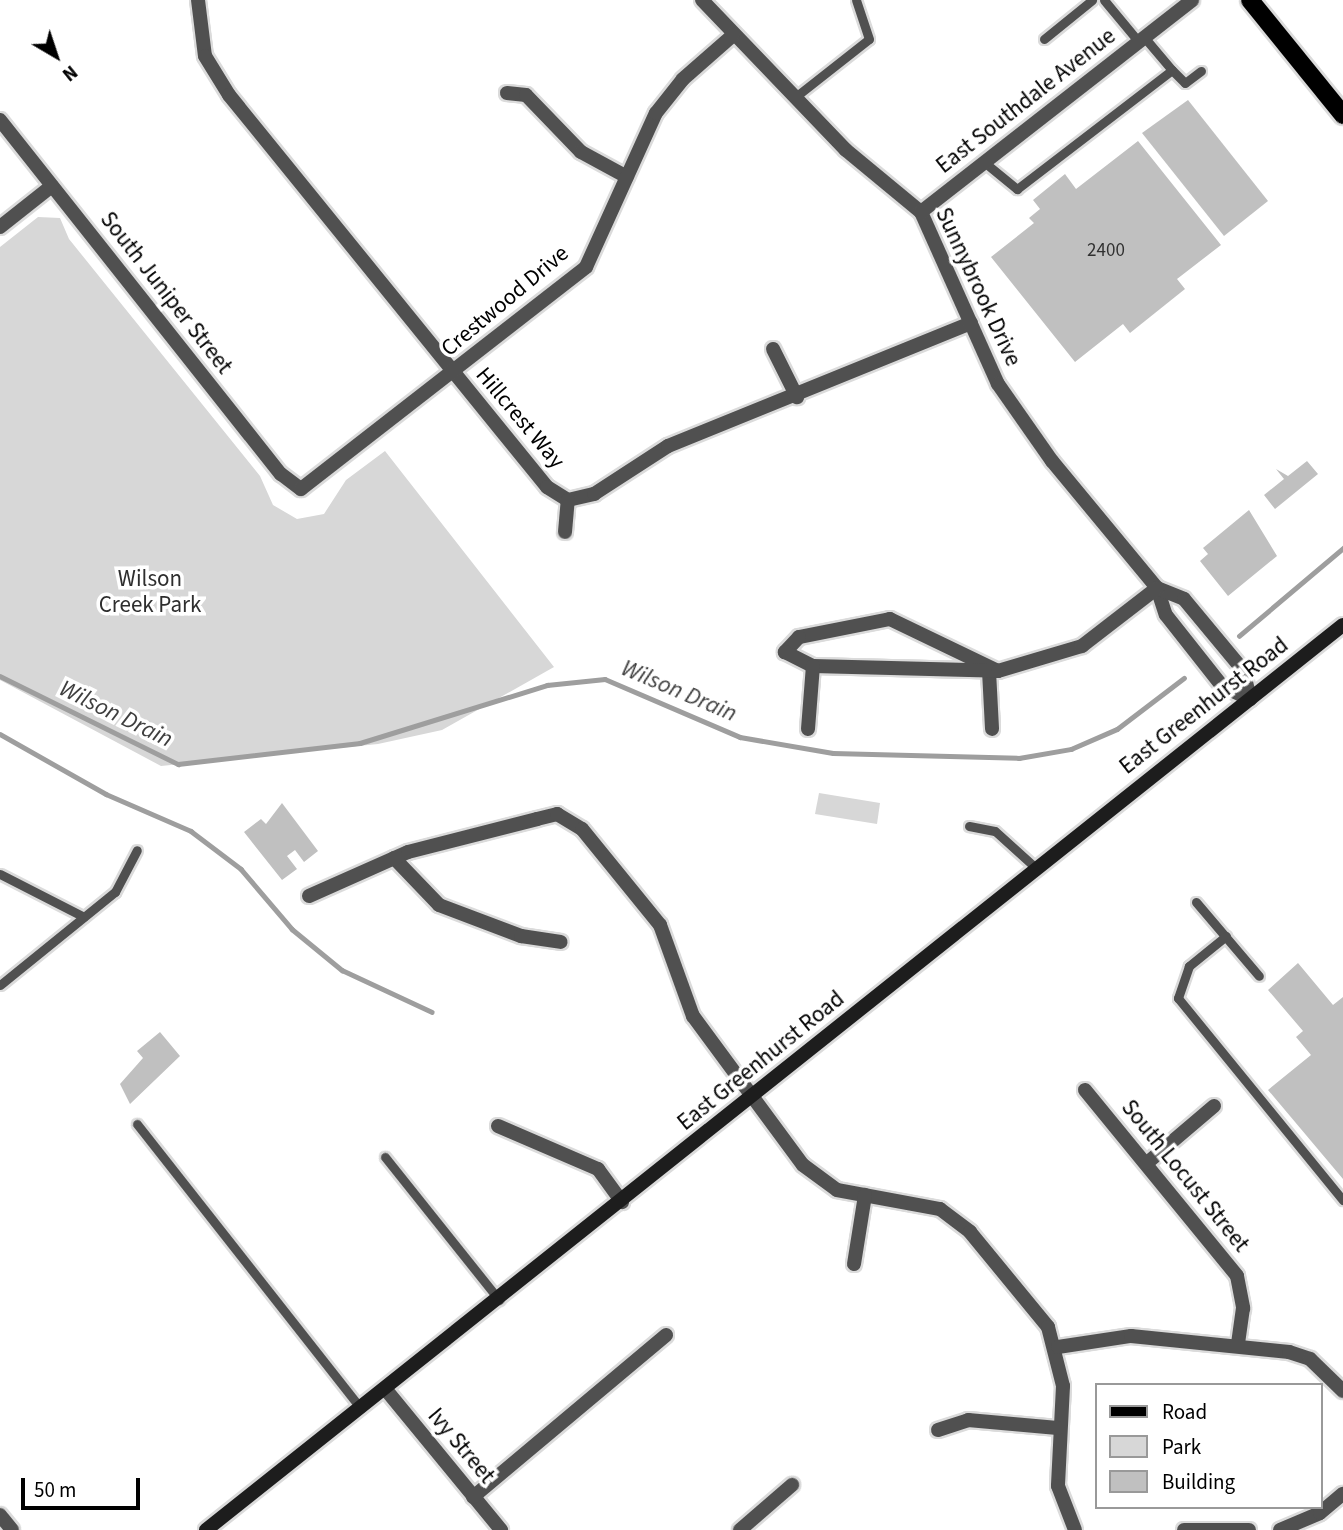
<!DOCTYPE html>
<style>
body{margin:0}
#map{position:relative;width:1343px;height:1530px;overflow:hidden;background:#fff;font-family:"Source Sans 3",sans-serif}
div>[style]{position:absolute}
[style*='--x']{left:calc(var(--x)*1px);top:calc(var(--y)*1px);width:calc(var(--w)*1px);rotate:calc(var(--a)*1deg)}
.green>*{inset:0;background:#d7d7d7}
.stream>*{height:4.5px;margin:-2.25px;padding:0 2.25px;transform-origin:2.25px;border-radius:2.25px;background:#9e9e9e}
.building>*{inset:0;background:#c0c0c0}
.roads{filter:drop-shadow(2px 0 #dbdbdb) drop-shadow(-2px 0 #dbdbdb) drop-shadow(0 2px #dbdbdb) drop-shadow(0 -2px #dbdbdb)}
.service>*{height:9px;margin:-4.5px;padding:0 4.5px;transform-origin:4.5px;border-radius:4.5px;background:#505050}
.minor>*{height:14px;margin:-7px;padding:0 7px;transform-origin:7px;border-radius:7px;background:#505050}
.tertiary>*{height:14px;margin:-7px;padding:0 7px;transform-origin:7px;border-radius:7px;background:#505050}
.secondary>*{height:14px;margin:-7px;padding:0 7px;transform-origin:7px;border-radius:7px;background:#1d1d1d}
.primary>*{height:18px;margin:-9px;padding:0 9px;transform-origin:9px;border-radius:9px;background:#000}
span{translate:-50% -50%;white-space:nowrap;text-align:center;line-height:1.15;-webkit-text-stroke:7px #fff;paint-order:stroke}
.number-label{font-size:19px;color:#303030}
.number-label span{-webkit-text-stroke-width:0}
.street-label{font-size:23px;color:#000}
.park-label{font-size:23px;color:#2e2e2e}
.water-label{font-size:24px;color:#3f3f3f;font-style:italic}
.legend{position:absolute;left:1095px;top:1383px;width:228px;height:126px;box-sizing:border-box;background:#fff;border:2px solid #999;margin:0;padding:9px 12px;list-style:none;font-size:21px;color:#000}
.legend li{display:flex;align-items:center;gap:14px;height:35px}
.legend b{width:35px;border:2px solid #999}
.north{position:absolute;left:21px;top:21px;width:70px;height:70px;-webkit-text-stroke:5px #fff;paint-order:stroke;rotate:141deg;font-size:19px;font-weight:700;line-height:28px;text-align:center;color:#000}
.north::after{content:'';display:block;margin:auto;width:24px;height:32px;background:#000;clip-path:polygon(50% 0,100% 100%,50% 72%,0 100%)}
.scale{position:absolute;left:21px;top:1478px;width:119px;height:32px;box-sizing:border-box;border:4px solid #000;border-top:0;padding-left:9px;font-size:21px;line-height:24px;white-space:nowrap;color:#000;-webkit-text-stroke:5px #fff;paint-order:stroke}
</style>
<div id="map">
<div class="green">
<i style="clip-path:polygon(38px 217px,60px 218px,69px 239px,260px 476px,273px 505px,297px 519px,324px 514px,346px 480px,385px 451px,554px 667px,442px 730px,378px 744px,161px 766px,0 680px,0 247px)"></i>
<i style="clip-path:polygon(819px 793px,880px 803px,877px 824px,815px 814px)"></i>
</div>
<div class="stream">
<i style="--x:1239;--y:636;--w:136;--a:-40.2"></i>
<i style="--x:0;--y:676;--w:199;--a:26.3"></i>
<i style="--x:178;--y:764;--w:183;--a:-6.6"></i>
<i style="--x:360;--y:743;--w:196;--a:-17.2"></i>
<i style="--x:547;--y:685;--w:58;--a:-5.9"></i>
<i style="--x:605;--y:679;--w:147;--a:23.2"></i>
<i style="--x:740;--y:737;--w:94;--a:9.8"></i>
<i style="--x:833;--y:753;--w:186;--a:1.5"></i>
<i style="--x:1019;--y:758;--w:53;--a:-9.8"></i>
<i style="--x:1071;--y:749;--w:50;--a:-23.5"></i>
<i style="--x:1117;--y:729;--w:84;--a:-37.3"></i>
<i style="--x:0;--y:734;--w:122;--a:29.5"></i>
<i style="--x:106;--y:794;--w:93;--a:23.5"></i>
<i style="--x:191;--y:831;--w:63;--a:37.2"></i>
<i style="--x:241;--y:869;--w:79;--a:49.6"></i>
<i style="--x:292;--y:929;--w:65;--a:39.4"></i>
<i style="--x:342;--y:970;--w:99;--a:25"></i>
</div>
<div class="building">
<i style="clip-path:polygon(1188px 100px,1268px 201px,1224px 236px,1142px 133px)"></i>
<i style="clip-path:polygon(1138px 141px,1221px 245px,1177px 279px,1185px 289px,1130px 333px,1123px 324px,1075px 362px,991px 257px,1034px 223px,1029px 218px,1040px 209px,1033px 200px,1065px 174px,1076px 189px)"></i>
<i style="clip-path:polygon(1307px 461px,1318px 474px,1275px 509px,1264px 495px,1284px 479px,1276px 469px,1288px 476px)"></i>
<i style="clip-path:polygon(1249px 510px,1277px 556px,1228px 596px,1200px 561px,1208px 554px,1203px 548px)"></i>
<i style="clip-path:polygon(282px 803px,318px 851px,304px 862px,295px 850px,287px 856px,297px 869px,282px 880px,244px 832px,261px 819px,266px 824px)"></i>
<i style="clip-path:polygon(1298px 963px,1333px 1005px,1343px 997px,1343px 1179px,1268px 1090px,1311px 1055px,1296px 1037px,1303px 1031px,1268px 990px)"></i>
<i style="clip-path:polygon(160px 1032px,180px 1056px,130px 1104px,120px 1084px,143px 1058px,137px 1051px)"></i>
</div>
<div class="roads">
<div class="service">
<i style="--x:1104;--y:0;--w:55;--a:50.2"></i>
<i style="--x:1144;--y:37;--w:43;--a:49.7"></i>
<i style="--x:1044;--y:39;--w:62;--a:-39.1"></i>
<i style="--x:794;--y:98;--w:95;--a:-38.2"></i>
<i style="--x:869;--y:39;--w:41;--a:-108.4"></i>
<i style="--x:984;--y:162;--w:43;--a:39.3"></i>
<i style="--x:1017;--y:189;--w:195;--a:-37.5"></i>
<i style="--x:1172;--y:70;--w:18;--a:45"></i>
<i style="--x:1185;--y:83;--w:20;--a:-37"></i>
<i style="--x:969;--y:826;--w:26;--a:11"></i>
<i style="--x:995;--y:831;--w:57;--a:42.1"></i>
<i style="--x:0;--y:874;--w:94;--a:27.1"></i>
<i style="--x:1196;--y:902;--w:97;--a:49.6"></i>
<i style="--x:1226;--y:936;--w:48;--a:141"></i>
<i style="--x:1189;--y:966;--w:34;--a:109"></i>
<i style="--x:1178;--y:998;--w:261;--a:50.8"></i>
<i style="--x:0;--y:985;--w:148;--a:-39"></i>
<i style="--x:115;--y:892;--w:47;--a:-62.4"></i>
<i style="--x:137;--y:1124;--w:362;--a:51.8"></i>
<i style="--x:385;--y:1157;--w:183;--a:51.4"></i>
</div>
<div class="minor">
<i style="--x:198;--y:0;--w:56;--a:82.9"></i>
<i style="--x:205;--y:56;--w:46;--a:58.4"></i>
<i style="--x:229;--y:95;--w:505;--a:50.95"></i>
<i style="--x:547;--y:487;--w:25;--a:32"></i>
<i style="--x:568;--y:500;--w:27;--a:-13"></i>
<i style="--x:594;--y:494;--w:88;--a:-33"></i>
<i style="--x:668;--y:446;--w:327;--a:-22.1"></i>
<i style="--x:702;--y:0;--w:208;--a:46.2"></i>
<i style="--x:846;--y:150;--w:97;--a:39.6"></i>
<i style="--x:921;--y:212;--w:188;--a:65.9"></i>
<i style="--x:998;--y:384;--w:94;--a:55"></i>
<i style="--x:1052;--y:461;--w:165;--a:50.4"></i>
<i style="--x:1157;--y:588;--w:28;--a:72"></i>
<i style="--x:1166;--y:615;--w:90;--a:51.7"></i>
<i style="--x:1222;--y:686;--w:31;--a:25"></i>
<i style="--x:507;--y:93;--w:19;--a:6"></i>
<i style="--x:526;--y:95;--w:79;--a:46"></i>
<i style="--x:581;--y:152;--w:52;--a:28.5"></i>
<i style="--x:0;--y:120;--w:452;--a:51.6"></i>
<i style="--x:281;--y:474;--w:25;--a:37"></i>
<i style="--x:301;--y:489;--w:361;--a:-37.9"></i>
<i style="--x:586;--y:267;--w:169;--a:-65.6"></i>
<i style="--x:656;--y:113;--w:43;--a:-51.5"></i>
<i style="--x:683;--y:79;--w:67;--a:-41.3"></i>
<i style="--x:921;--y:212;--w:344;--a:-38"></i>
<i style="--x:0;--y:227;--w:66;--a:-38.3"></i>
<i style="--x:773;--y:349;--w:54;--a:63.4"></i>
<i style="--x:565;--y:532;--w:32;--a:-85"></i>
<i style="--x:1157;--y:588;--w:29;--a:22"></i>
<i style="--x:1184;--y:599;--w:92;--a:50.3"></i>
<i style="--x:1243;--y:670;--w:30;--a:76"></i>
<i style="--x:989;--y:671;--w:58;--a:87"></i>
<i style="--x:998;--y:671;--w:120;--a:-154.3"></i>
<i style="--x:890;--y:619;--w:93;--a:168.8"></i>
<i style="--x:799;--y:637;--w:21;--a:133"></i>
<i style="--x:785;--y:652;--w:31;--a:27"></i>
<i style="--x:813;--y:666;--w:185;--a:1.5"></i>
<i style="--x:998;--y:671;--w:88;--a:-16.6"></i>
<i style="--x:1082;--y:646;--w:95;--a:-37.7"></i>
<i style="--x:808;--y:729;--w:63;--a:-85.5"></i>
<i style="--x:394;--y:858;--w:65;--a:46.2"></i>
<i style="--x:439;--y:905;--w:88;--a:20.7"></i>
<i style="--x:521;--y:936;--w:40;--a:8.5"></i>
<i style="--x:309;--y:896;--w:108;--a:-24"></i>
<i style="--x:408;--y:852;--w:133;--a:-14.3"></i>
<i style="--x:537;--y:819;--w:21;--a:-14"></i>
<i style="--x:557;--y:814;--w:29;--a:31"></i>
<i style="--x:582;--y:829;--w:124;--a:50.9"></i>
<i style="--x:660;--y:925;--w:97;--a:70.1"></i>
<i style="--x:693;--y:1016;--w:185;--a:53.6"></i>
<i style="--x:803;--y:1165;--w:42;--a:36.3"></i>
<i style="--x:837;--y:1190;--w:105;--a:10.5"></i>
<i style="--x:940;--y:1209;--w:38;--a:37"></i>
<i style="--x:970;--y:1232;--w:123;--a:50.6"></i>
<i style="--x:1048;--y:1327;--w:61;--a:75.7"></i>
<i style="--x:1063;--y:1386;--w:100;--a:92.9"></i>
<i style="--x:1058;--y:1486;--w:47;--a:68.9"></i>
<i style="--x:1085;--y:1090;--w:240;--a:50.7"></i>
<i style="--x:1237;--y:1276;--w:33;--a:79"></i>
<i style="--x:1243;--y:1308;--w:36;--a:98"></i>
<i style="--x:498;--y:1126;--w:109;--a:23.3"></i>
<i style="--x:598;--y:1169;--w:41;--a:54"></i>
<i style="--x:1147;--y:1163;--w:88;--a:-40.4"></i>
<i style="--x:854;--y:1264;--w:70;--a:-80.9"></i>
<i style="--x:1058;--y:1347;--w:74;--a:-8.6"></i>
<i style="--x:1131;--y:1336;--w:159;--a:5.8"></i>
<i style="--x:1289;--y:1352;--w:22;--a:18"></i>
<i style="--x:1310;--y:1359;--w:46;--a:44.1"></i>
<i style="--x:387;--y:1391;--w:180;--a:50.6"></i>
<i style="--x:938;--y:1430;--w:32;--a:-18"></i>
<i style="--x:968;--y:1420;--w:90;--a:5.1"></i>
<i style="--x:473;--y:1497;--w:252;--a:-40"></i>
<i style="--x:740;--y:1530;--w:69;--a:-40.9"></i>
<i style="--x:1184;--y:1530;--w:65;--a:0"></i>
<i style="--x:1280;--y:1530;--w:43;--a:-23"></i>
<i style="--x:1320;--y:1513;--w:30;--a:-40"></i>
</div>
<div class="tertiary">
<i style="--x:0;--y:1515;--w:19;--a:51"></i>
</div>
<div class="secondary">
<i style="--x:206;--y:1530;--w:1453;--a:-38.52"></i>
</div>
<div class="primary">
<i style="--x:1250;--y:0;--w:148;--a:51"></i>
</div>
</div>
<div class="number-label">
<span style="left:1106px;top:251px">2400</span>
</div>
<div class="street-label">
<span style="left:1026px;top:101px;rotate:-38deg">East Southdale Avenue</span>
<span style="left:978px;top:287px;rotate:65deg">Sunnybrook Drive</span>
<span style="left:166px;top:293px;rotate:52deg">South Juniper Street</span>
<span style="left:505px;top:301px;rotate:-40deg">Crestwood Drive</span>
<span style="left:520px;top:418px;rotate:50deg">Hillcrest Way</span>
<span style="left:1204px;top:706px;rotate:-38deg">East Greenhurst Road</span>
<span style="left:761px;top:1061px;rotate:-39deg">East Greenhurst Road</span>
<span style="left:1185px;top:1176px;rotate:51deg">South Locust Street</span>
<span style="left:461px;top:1446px;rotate:50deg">Ivy Street</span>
</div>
<div class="park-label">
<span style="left:150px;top:592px">Wilson<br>Creek Park</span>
</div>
<div class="water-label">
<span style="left:679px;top:691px;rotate:23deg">Wilson Drain</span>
<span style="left:116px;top:714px;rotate:26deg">Wilson Drain</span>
</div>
<ul class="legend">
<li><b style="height:9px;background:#000"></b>Road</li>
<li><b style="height:19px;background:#d7d7d7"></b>Park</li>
<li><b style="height:19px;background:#c0c0c0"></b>Building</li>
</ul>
<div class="north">N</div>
<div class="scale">50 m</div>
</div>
